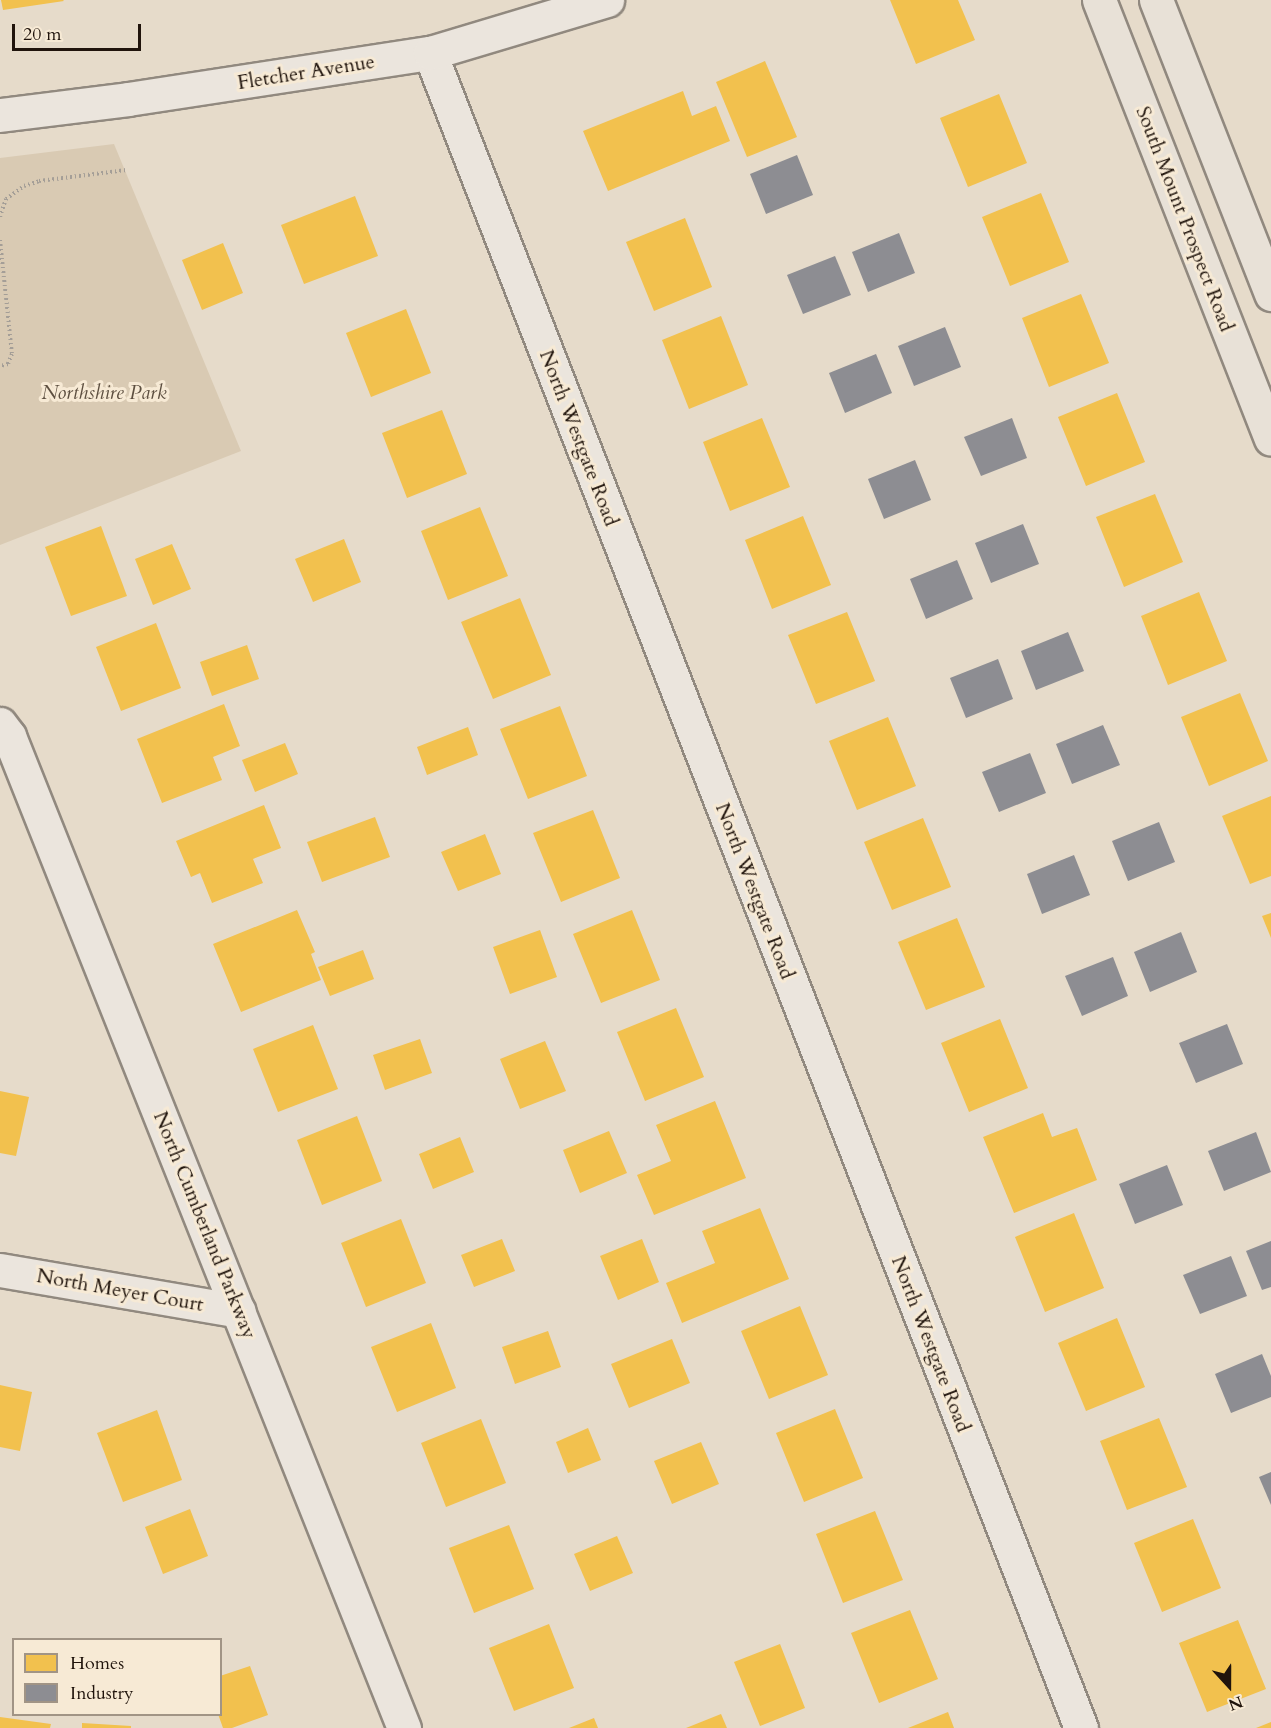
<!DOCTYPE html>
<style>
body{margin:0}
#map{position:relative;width:1271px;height:1728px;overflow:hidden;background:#e6dbca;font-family:Cardo,serif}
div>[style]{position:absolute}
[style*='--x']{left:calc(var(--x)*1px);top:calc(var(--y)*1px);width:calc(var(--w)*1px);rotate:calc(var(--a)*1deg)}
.green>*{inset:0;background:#d9cab3}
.homes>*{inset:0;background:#f2c14e}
.industry>*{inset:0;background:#8d8d92}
.path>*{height:4px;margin-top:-2px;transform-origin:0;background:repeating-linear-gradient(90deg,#a49e97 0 1.5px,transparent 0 4.5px)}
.roads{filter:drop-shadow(2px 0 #91897f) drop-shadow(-2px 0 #91897f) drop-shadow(0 2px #91897f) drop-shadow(0 -2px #91897f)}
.minor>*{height:33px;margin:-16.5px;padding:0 16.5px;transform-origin:16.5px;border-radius:16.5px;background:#ebe5dd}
.major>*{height:33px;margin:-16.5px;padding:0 16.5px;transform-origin:16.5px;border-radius:16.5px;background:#e8e1d7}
span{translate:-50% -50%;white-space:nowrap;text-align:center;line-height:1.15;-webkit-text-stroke:6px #f7ead5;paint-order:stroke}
.street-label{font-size:20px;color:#20140c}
.park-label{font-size:20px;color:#5d4f40;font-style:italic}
.legend{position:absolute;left:12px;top:1638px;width:210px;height:78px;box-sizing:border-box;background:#f7ead5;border:2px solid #a19485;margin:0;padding:8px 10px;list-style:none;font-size:18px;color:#20140c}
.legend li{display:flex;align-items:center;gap:12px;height:30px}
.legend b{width:30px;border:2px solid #a19485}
.north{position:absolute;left:1199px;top:1656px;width:60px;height:60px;-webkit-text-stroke:4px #f7ead5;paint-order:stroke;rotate:159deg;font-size:16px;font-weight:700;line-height:24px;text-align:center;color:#20140c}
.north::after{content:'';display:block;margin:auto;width:21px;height:27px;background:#20140c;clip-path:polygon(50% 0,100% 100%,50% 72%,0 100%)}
.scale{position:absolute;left:12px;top:24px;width:129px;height:27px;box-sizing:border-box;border:3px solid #20140c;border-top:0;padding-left:8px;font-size:18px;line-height:21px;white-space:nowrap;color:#20140c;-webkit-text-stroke:4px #f7ead5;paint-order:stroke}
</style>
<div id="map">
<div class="green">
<i style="clip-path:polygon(114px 144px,241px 451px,0 545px,0 158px)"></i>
</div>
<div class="homes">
<i style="clip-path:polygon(1px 0,63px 0,64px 1px,3px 10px)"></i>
<i style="clip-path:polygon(890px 0,958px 0,975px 40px,916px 64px)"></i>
<i style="clip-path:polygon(765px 61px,797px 137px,747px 157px,716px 82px)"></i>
<i style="clip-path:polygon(683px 91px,692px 116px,716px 106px,730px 141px,608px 191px,583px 131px)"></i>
<i style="clip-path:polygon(999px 94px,1027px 163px,968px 187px,940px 118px)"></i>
<i style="clip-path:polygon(1041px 193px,1069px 262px,1010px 286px,982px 217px)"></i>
<i style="clip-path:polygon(355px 196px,378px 256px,304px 284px,281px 225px)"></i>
<i style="clip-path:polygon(685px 218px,712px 287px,654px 311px,626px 242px)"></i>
<i style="clip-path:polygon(223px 243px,243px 293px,202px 310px,182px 260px)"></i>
<i style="clip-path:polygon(1081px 294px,1109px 363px,1049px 387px,1022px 318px)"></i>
<i style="clip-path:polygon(406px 309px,431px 373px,371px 397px,346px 333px)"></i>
<i style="clip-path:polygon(721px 316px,748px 385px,689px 409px,662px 340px)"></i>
<i style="clip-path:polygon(1117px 393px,1145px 462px,1086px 486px,1058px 417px)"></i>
<i style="clip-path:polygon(442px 410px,467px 474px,407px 498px,382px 433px)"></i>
<i style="clip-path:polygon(762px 418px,790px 487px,730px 511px,703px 442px)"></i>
<i style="clip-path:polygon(1155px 494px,1183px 562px,1124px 587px,1096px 517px)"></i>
<i style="clip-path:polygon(480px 507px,508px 576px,448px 600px,421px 531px)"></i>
<i style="clip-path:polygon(803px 516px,831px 585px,772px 609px,745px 540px)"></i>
<i style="clip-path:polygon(101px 526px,127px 596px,71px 616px,45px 547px)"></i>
<i style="clip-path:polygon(344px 539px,361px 582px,313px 602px,295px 559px)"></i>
<i style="clip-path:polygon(172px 544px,191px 589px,153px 605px,135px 559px)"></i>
<i style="clip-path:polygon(1199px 592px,1227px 661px,1168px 685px,1141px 616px)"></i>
<i style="clip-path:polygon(520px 598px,551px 675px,493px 699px,461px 622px)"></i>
<i style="clip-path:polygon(847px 612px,875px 681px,816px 704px,788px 635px)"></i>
<i style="clip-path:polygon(156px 623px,181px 688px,121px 711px,96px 647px)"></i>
<i style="clip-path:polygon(247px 645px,259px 679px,212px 696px,200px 662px)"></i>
<i style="clip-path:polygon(1240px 693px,1268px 761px,1209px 786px,1181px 717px)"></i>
<i style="clip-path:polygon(224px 704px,240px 746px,213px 757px,222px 780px,162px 803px,137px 739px)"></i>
<i style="clip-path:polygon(560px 706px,587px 776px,528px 799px,500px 729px)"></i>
<i style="clip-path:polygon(888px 717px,916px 786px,857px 810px,829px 741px)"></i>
<i style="clip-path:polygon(468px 727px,478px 755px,427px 775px,417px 747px)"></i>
<i style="clip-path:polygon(285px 743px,298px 774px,255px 792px,242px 760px)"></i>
<i style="clip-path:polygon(1271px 796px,1271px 876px,1250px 884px,1222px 816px)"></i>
<i style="clip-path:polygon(264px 805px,281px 848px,253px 859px,263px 883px,212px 903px,200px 873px,191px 877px,176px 841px)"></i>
<i style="clip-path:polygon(593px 810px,620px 878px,561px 902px,533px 833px)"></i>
<i style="clip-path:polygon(375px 817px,390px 857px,322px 882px,307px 842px)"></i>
<i style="clip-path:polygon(923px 818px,951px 887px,892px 910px,864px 842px)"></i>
<i style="clip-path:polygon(485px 834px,501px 874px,458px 891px,441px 852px)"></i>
<i style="clip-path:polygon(297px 910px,315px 952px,311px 954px,321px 980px,241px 1012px,213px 944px)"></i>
<i style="clip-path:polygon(632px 910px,660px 980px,601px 1003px,573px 934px)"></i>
<i style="clip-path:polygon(1271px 913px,1271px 938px,1262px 916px)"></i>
<i style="clip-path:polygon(957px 918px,985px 987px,926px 1010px,898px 942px)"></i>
<i style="clip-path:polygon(540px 930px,557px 977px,510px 994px,493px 947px)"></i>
<i style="clip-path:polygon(363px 950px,374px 979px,330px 996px,318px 967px)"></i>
<i style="clip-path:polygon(676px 1008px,704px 1077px,645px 1101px,617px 1032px)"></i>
<i style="clip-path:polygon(1000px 1019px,1028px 1088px,969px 1112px,941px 1043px)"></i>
<i style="clip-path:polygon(313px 1025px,338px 1089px,278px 1112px,253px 1049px)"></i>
<i style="clip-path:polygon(420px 1039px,432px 1073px,385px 1090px,373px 1055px)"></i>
<i style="clip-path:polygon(545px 1041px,566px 1091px,520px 1109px,500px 1059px)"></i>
<i style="clip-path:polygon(0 1091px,29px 1097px,16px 1156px,0 1153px)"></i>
<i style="clip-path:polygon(715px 1101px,746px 1178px,654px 1215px,637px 1175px,671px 1161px,656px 1125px)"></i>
<i style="clip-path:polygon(1043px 1113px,1052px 1137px,1077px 1128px,1097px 1180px,1014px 1213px,983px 1137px)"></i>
<i style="clip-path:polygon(357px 1116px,382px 1181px,322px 1205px,297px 1140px)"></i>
<i style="clip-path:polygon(609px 1131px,627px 1173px,580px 1193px,563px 1150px)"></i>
<i style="clip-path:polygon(460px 1137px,474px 1172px,433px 1189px,419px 1154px)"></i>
<i style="clip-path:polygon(760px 1208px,789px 1279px,682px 1323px,666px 1283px,715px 1263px,702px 1231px)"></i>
<i style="clip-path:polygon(1074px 1213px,1104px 1288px,1045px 1312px,1015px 1237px)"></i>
<i style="clip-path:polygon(401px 1219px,426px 1283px,366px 1307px,341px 1243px)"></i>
<i style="clip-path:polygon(502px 1239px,515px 1271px,474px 1287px,461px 1255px)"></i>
<i style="clip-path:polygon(642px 1239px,659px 1282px,618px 1300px,600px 1256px)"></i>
<i style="clip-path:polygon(800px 1306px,828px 1375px,769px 1399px,741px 1331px)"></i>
<i style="clip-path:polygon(1117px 1318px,1145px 1387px,1086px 1411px,1058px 1343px)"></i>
<i style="clip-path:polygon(431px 1323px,456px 1388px,397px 1412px,371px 1347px)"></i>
<i style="clip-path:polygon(548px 1331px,561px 1367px,515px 1384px,502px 1347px)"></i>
<i style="clip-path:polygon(672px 1339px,690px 1383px,629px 1408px,611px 1364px)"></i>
<i style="clip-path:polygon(0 1385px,32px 1392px,20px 1451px,0 1447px)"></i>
<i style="clip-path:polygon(835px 1409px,863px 1478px,804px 1502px,776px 1433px)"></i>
<i style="clip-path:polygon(157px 1410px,182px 1480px,123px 1502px,97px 1433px)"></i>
<i style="clip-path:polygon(1159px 1418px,1187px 1487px,1127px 1510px,1100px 1441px)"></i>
<i style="clip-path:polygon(481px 1419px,506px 1483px,446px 1507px,421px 1443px)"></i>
<i style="clip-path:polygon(588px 1428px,601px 1460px,568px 1473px,556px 1442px)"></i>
<i style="clip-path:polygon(701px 1442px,719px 1484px,672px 1504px,654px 1461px)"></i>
<i style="clip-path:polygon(190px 1509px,208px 1556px,163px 1574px,145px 1527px)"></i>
<i style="clip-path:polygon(875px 1511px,903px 1580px,843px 1603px,816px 1534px)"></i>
<i style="clip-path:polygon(1193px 1519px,1221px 1588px,1162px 1612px,1134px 1543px)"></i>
<i style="clip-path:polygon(509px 1525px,534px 1589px,474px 1613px,449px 1548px)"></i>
<i style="clip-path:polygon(617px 1536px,633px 1573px,590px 1591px,574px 1554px)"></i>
<i style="clip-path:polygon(910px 1610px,938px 1679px,879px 1703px,851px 1633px)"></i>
<i style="clip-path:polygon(1238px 1620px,1266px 1689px,1207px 1712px,1179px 1643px)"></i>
<i style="clip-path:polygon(549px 1624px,574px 1688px,514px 1711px,489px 1648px)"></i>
<i style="clip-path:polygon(780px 1644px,805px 1708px,760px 1726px,734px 1662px)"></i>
<i style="clip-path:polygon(250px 1666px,268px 1715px,232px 1728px,223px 1728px,218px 1714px,220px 1714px,220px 1676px)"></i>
<i style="clip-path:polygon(948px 1712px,954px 1728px,908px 1728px)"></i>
<i style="clip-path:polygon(721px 1714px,727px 1728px,686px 1728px)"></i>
<i style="clip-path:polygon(0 1717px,51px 1724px,50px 1728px,0 1728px)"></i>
<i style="clip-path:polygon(594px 1718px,598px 1728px,569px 1728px)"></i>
<i style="clip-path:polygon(1271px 1722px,1271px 1728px,1256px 1728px)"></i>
<i style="clip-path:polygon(82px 1723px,131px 1726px,131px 1728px,82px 1728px)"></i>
</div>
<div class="industry">
<i style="clip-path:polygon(797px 155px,813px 195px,766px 214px,750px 174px)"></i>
<i style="clip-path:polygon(899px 233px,915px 273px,868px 292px,852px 252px)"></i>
<i style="clip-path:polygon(835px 256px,851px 295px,803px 314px,787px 275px)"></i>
<i style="clip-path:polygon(945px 327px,961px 367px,914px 386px,898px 346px)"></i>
<i style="clip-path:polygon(876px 354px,892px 393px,845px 413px,829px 373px)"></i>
<i style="clip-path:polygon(1012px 418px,1027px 458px,981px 476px,964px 437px)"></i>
<i style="clip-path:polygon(915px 460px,931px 500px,884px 519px,868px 479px)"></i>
<i style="clip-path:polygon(1023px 524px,1039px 564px,991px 583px,975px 543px)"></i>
<i style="clip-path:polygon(957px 560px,973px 599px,926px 619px,910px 579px)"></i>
<i style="clip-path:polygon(1068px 632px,1084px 671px,1036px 690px,1021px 651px)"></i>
<i style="clip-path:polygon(998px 659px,1013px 699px,966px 718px,950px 678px)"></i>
<i style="clip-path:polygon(1103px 725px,1120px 765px,1072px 784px,1056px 744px)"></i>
<i style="clip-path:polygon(1030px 753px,1046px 793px,999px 812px,982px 772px)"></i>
<i style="clip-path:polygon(1159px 822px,1175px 862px,1128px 881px,1112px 841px)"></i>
<i style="clip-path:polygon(1074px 855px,1090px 895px,1042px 914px,1027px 874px)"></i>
<i style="clip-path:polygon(1181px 932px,1197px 972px,1150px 992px,1134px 952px)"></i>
<i style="clip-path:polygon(1113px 957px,1128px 996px,1082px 1016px,1065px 976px)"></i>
<i style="clip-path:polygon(1227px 1024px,1243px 1064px,1196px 1083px,1179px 1043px)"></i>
<i style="clip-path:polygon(1256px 1132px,1271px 1172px,1224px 1191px,1208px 1151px)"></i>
<i style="clip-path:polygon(1167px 1165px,1183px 1205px,1135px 1224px,1119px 1184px)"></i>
<i style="clip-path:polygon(1271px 1241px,1271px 1287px,1262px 1290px,1246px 1251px)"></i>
<i style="clip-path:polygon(1231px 1256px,1247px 1296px,1200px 1314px,1183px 1275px)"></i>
<i style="clip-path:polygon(1262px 1354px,1271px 1376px,1271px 1397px,1231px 1413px,1215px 1374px)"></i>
<i style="clip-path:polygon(1271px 1472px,1271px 1505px,1259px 1477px)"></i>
</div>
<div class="path">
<i style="--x:0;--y:217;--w:19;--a:-72"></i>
<i style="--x:6;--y:199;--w:22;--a:-36"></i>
<i style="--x:24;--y:186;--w:16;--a:-18"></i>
<i style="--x:39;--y:181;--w:88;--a:-7.2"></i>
<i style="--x:0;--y:240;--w:115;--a:84"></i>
<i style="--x:12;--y:354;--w:11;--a:112"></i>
<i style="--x:8;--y:364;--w:8;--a:166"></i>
</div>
<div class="roads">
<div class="minor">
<i style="--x:430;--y:53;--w:1797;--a:68.76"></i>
<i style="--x:0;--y:115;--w:129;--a:-7.1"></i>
<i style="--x:128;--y:99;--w:305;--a:-8.7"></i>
<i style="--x:430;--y:53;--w:185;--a:-16.7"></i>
<i style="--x:0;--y:724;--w:15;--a:53"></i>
<i style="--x:9;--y:736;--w:1068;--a:68.29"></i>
<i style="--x:0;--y:1270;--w:242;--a:9.7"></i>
</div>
<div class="major">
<i style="--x:1099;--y:0;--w:471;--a:68.6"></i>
<i style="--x:1156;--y:0;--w:316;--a:68.6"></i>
</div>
</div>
<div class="street-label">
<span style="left:306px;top:72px;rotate:-9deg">Fletcher Avenue</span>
<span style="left:1185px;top:219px;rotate:69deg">South Mount Prospect Road</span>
<span style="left:579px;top:438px;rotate:69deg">North Westgate Road</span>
<span style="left:755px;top:891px;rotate:69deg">North Westgate Road</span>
<span style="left:205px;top:1225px;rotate:68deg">North Cumberland Parkway</span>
<span style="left:120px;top:1290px;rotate:10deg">North Meyer Court</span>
<span style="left:931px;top:1344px;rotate:69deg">North Westgate Road</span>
</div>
<div class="park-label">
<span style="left:104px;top:392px">Northshire Park</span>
</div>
<ul class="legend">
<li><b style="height:16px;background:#f2c14e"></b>Homes</li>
<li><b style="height:16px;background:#8d8d92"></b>Industry</li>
</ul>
<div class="north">N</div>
<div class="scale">20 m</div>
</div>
